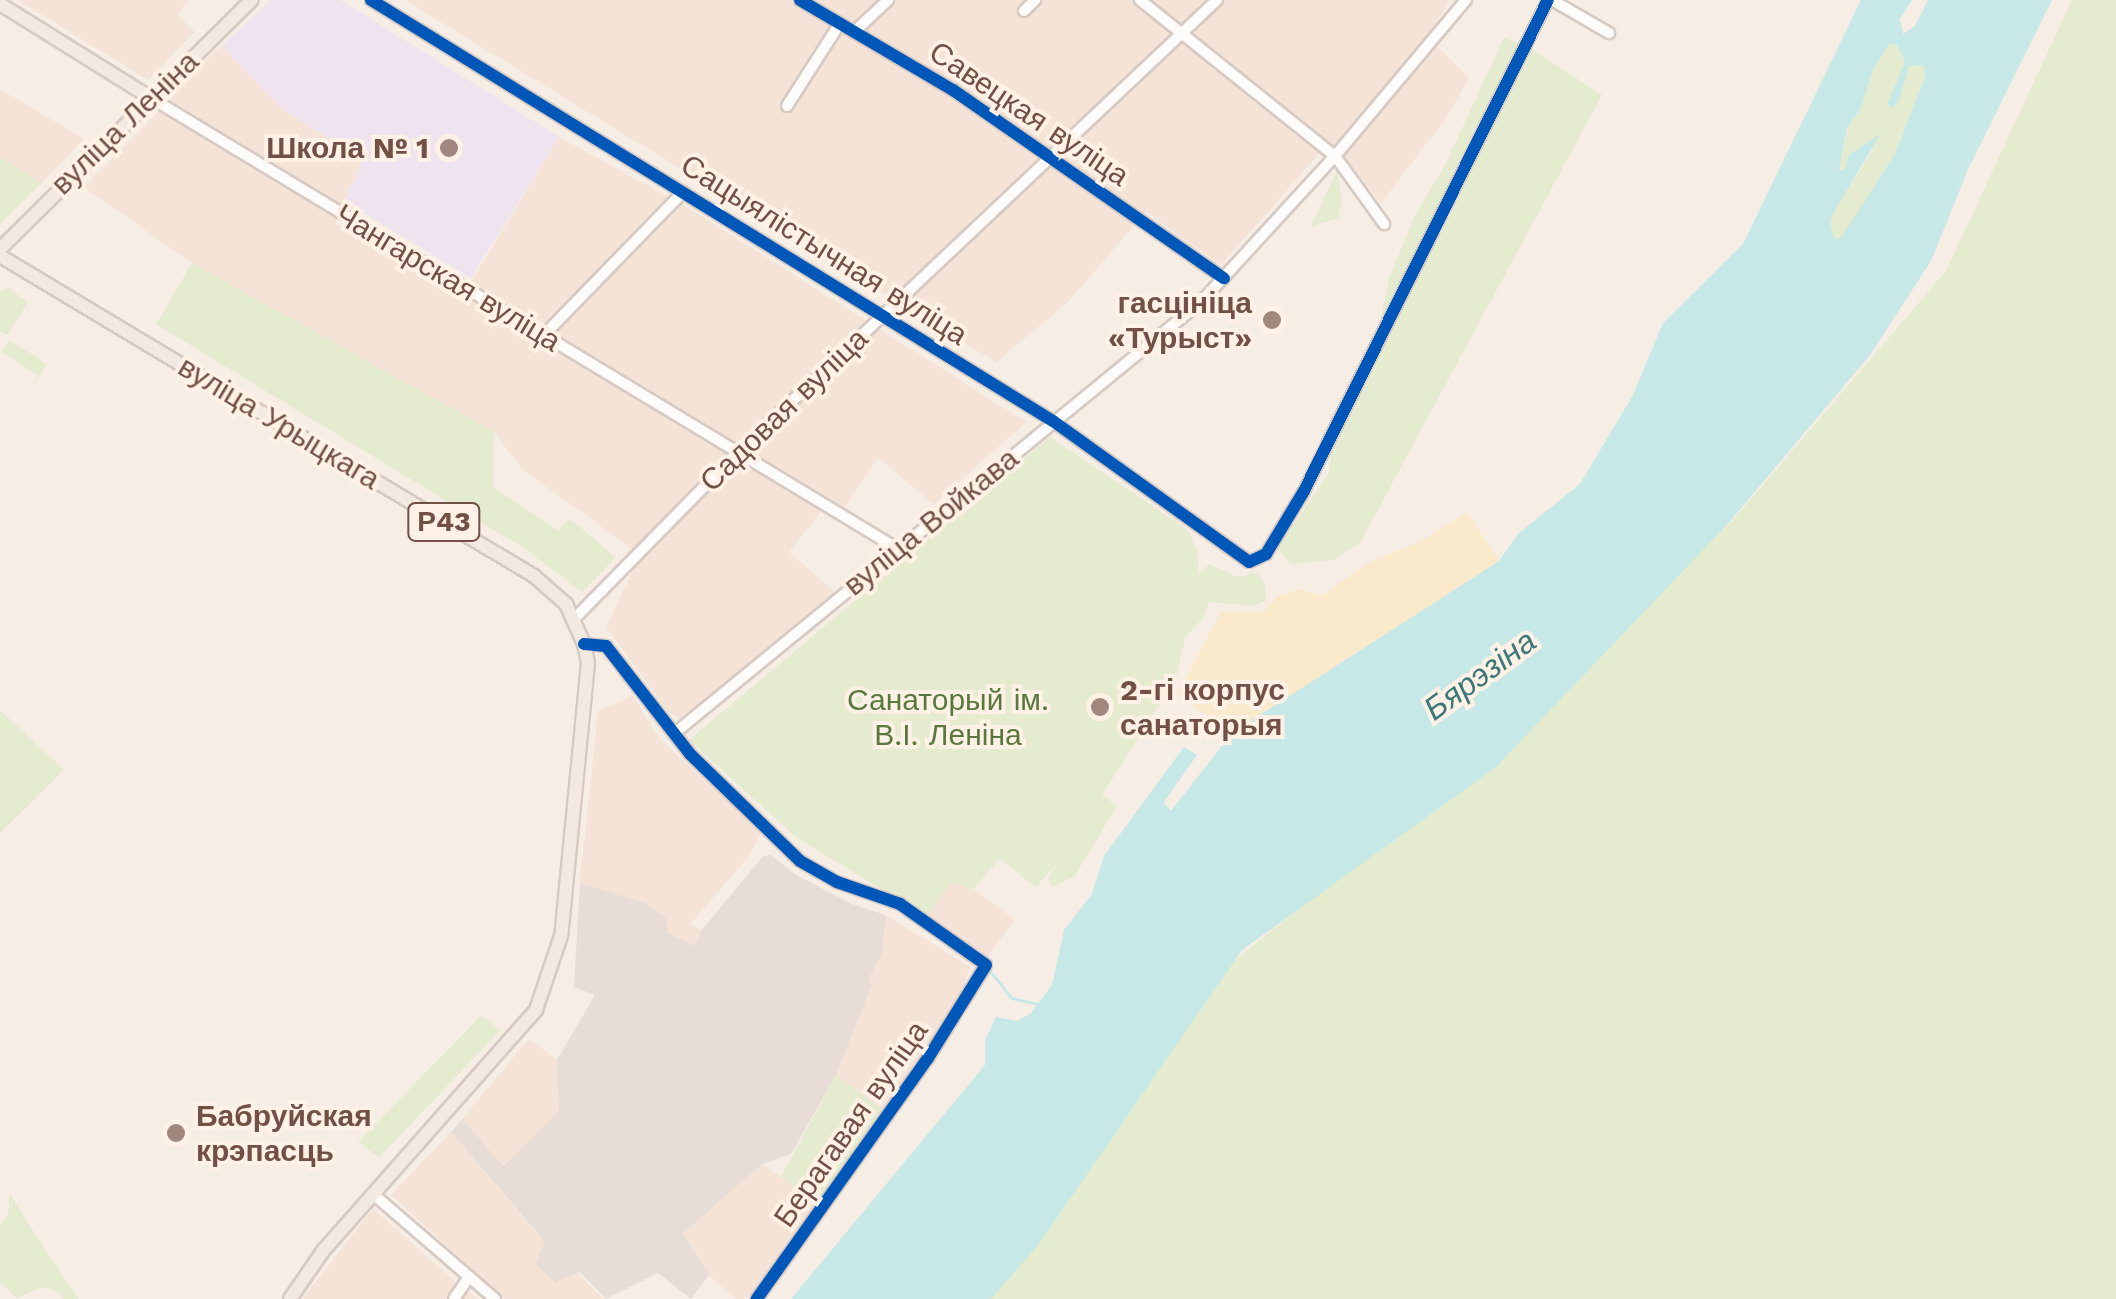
<!DOCTYPE html>
<meta charset="utf-8">
<style>
body{margin:0}
#map{position:relative;width:2116px;height:1299px;overflow:hidden;background:#f6ede5;font-family:"Work Sans",sans-serif}
div>[style]{position:absolute}
[style*='--x']{left:calc(var(--x)*1px);top:calc(var(--y)*1px);width:calc(var(--w)*1px);rotate:calc(var(--a)*1deg)}
.residential>*{inset:0;background:#f4e3d6}
.industrial>*{inset:0;background:#e8ddd6}
.education>*{inset:0;background:#efe3f0}
.green>*{inset:0;background:#e4ebce}
.sand>*{inset:0;background:#fae9cb}
.water>*{inset:0;background:#c6e8e6}
.stream>*{height:2.5px;margin:-1.25px;padding:0 1.25px;transform-origin:1.25px;border-radius:1.25px;background:#c6e8e6}
.roads{filter:drop-shadow(2px 0 #d7cac3) drop-shadow(-2px 0 #d7cac3) drop-shadow(0 2px #d7cac3) drop-shadow(0 -2px #d7cac3)}
.minor>*{height:10px;margin:-5px;padding:0 5px;transform-origin:5px;border-radius:5px;background:#fefcfb}
.major>*{height:12px;margin:-6px;padding:0 6px;transform-origin:6px;border-radius:6px;background:#f2eae2}
.cycleway>*{height:12px;margin:-6px;padding:0 6px;transform-origin:6px;border-radius:6px;background:#0057b8}
.dots>*{width:28px;height:28px;translate:-50% -50%;box-sizing:border-box;border:5px solid #fff1e5;border-radius:50%}
span{translate:-50% -50%;white-space:nowrap;text-align:center;line-height:1.15;-webkit-text-stroke:8px #fff1e5;paint-order:stroke}
.shield-label span{padding:2px 8px;background:#fff1e5;border:2px solid;border-radius:8px;-webkit-text-stroke-width:0}
.shield-label{font-size:28px;color:#735046;font-weight:700}
.street-label{font-size:30px;color:#735046}
.poi-label{font-size:30px;color:#735046;font-weight:700}
.right{translate:-100% -50%;text-align:right}
.left{translate:0 -50%;text-align:left}
.park-label{font-size:30px;color:#57793d}
.water-label{font-size:32px;color:#3a787a;font-style:italic}
</style>
<div id="map">
<div class="residential">
<i style="clip-path:polygon(18px 0,189px 0,177px 14px,195px 32px,148px 80px)"></i>
<i style="clip-path:polygon(405px 0,1450px 0,1428px 37px,1469px 78px,1447px 117px,1381px 203px,1330px 141px,1221px 265px,1146px 212px,1067px 303px,996px 362px)"></i>
<i style="clip-path:polygon(222px 46px,281px 108px,363px 160px,335px 222px,462px 297px,559px 137px,685px 206px,1026px 422px,934px 504px,878px 458px,844px 508px,831px 499px,789px 552px,835px 592px,681px 720px,668px 712px,606px 627px,638px 560px,627px 545px,522px 469px,494px 432px,192px 263px,84px 187px,171px 99px,182px 80px)"></i>
<i style="clip-path:polygon(0 89px,84px 139px,42px 183px,0 158px)"></i>
<i style="clip-path:polygon(633px 696px,659px 738px,761px 832px,750px 855px,691px 923px,701px 931px,694px 947px,667px 933px,645px 903px,580px 883px,598px 711px)"></i>
<i style="clip-path:polygon(951px 882px,973px 889px,1015px 920px,987px 957px,927px 916px)"></i>
<i style="clip-path:polygon(886px 915px,970px 967px,955px 1010px,882px 1109px,836px 1075px,872px 985px,868px 980px,882px 953px)"></i>
<i style="clip-path:polygon(529px 1039px,557px 1060px,560px 1111px,502px 1166px,462px 1119px)"></i>
<i style="clip-path:polygon(451px 1132px,537px 1234px,604px 1299px,505px 1299px,391px 1195px)"></i>
<i style="clip-path:polygon(762px 1164px,817px 1203px,747px 1299px,736px 1299px,709px 1275px,682px 1233px)"></i>
<i style="clip-path:polygon(373px 1209px,458px 1284px,478px 1299px,302px 1299px)"></i>
</div>
<div class="industrial">
<i style="clip-path:polygon(771px 855px,796px 875px,852px 904px,886px 915px,882px 953px,868px 980px,872px 985px,836px 1075px,791px 1154px,762px 1164px,683px 1233px,709px 1275px,691px 1299px,658px 1273px,606px 1299px,580px 1272px,555px 1282px,535px 1264px,545px 1242px,451px 1132px,462px 1119px,503px 1166px,559px 1111px,557px 1060px,595px 995px,574px 987px,580px 883px,645px 903px,665px 916px,668px 933px,694px 946px,701px 931px,763px 856px)"></i>
</div>
<div class="education">
<i style="clip-path:polygon(271px 0,340px 0,559px 137px,471px 278px,344px 201px,363px 160px,281px 108px,222px 46px)"></i>
</div>
<div class="green">
<i style="clip-path:polygon(2072px 0,2116px 0,2116px 1299px,979px 1299px,1230px 964px,1524px 728px,1734px 519px,1946px 271px)"></i>
<i style="clip-path:polygon(1504px 38px,1527px 46px,1602px 95px,1360px 543px,1333px 560px,1291px 564px,1277px 549px,1328px 474px,1334px 437px,1374px 349px,1390px 276px,1414px 217px,1446px 163px)"></i>
<i style="clip-path:polygon(1890px 42px,1897px 44px,1905px 61px,1899px 101px,1909px 66px,1924px 65px,1925px 77px,1895px 154px,1842px 237px,1835px 240px,1828px 221px,1873px 150px,1839px 171px,1848px 128px,1860px 110px,1874px 67px)"></i>
<i style="clip-path:polygon(0 158px,42px 183px,0 224px)"></i>
<i style="clip-path:polygon(1337px 171px,1342px 201px,1338px 218px,1311px 226px)"></i>
<i style="clip-path:polygon(192px 263px,494px 432px,493px 487px,558px 530px,570px 519px,616px 557px,582px 592px,522px 547px,156px 324px)"></i>
<i style="clip-path:polygon(7px 287px,28px 302px,7px 335px,0 331px,0 292px)"></i>
<i style="clip-path:polygon(9px 340px,47px 364px,32px 389px,38px 376px,2px 352px)"></i>
<i style="clip-path:polygon(1050px 437px,1188px 530px,1198px 554px,1198px 575px,1209px 564px,1238px 577px,1257px 572px,1265px 584px,1266px 600px,1253px 606px,1209px 602px,1204px 617px,1185px 637px,1176px 679px,1102px 795px,1117px 806px,1075px 876px,1052px 887px,1048px 878px,1059px 861px,1036px 887px,1000px 859px,973px 889px,951px 882px,927px 916px,797px 838px,689px 740px)"></i>
<i style="clip-path:polygon(0 710px,64px 770px,0 833px)"></i>
<i style="clip-path:polygon(482px 1015px,500px 1031px,379px 1157px,358px 1142px)"></i>
<i style="clip-path:polygon(836px 1075px,882px 1109px,817px 1203px,781px 1177px)"></i>
<i style="clip-path:polygon(9px 1193px,62px 1275px,79px 1299px,64px 1299px,54px 1289px,42px 1287px,17px 1298px,0 1283px,0 1226px,9px 1212px)"></i>
</div>
<div class="sand">
<i style="clip-path:polygon(1467px 512px,1499px 561px,1232px 733px,1177px 694px,1221px 612px,1264px 612px,1277px 597px,1300px 589px,1322px 596px,1366px 564px,1425px 539px)"></i>
</div>
<div class="water">
<i style="clip-path:polygon(evenodd,1861px 0,1912px 0,1900px 19px,1903px 34px,1915px 26px,1928px 0,2052px 0,1969px 167px,1931px 261px,1870px 355px,1726px 526px,1495px 768px,1242px 950px,1038px 1245px,991px 1299px,791px 1299px,985px 1065px,985px 1040px,996px 1017px,1017px 1021px,1030px 1014px,1052px 985px,1064px 930px,1092px 894px,1104px 856px,1184px 747px,1197px 755px,1164px 802px,1171px 811px,1232px 733px,1499px 561px,1519px 533px,1580px 484px,1633px 395px,1663px 323px,1743px 244px,1861px 0,1890px 43px,1897px 45px,1905px 61px,1888px 103px,1892px 109px,1899px 101px,1909px 66px,1924px 65px,1925px 77px,1895px 154px,1842px 236px,1835px 240px,1829px 221px,1881px 133px,1849px 155px,1845px 169px,1839px 171px,1847px 128px,1860px 110px,1874px 67px,1890px 43px)"></i>
</div>
<div class="stream">
<i style="--x:991;--y:972;--w:33;--a:51"></i>
<i style="--x:1012;--y:998;--w:27;--a:13"></i>
</div>
<div class="roads">
<div class="minor">
<i style="--x:371;--y:0;--w:801;--a:31.69"></i>
<i style="--x:1053;--y:421;--w:241;--a:35.7"></i>
<i style="--x:1249;--y:562;--w:19;--a:-25"></i>
<i style="--x:1266;--y:554;--w:74;--a:-58.9"></i>
<i style="--x:1304;--y:491;--w:548;--a:-63.58"></i>
<i style="--x:800;--y:0;--w:178;--a:30.5"></i>
<i style="--x:953;--y:90;--w:330;--a:34.8"></i>
<i style="--x:1140;--y:0;--w:250;--a:38.7"></i>
<i style="--x:1335;--y:156;--w:84;--a:54.2"></i>
<i style="--x:1552;--y:0;--w:66;--a:30.1"></i>
<i style="--x:1024;--y:11;--w:16;--a:-45"></i>
<i style="--x:854;--y:32;--w:47;--a:-43.3"></i>
<i style="--x:151;--y:98;--w:873;--a:31.12"></i>
<i style="--x:787;--y:106;--w:98;--a:-57.4"></i>
<i style="--x:543;--y:336;--w:201;--a:-45.8"></i>
<i style="--x:574;--y:619;--w:230;--a:-45.5"></i>
<i style="--x:735;--y:455;--w:663;--a:-43.35"></i>
<i style="--x:584;--y:644;--w:22;--a:5"></i>
<i style="--x:606;--y:646;--w:137;--a:52.1"></i>
<i style="--x:690;--y:754;--w:153;--a:44.2"></i>
<i style="--x:800;--y:861;--w:43;--a:29.6"></i>
<i style="--x:837;--y:882;--w:67;--a:19.2"></i>
<i style="--x:900;--y:904;--w:105;--a:35.3"></i>
<i style="--x:986;--y:965;--w:110;--a:121.9"></i>
<i style="--x:928;--y:1058;--w:296;--a:125.4"></i>
<i style="--x:676;--y:732;--w:680;--a:-39.33"></i>
<i style="--x:1202;--y:301;--w:197;--a:-47.5"></i>
<i style="--x:1335;--y:156;--w:204;--a:-50"></i>
<i style="--x:373;--y:1194;--w:161;--a:40.7"></i>
<i style="--x:454;--y:1299;--w:27;--a:-56"></i>
</div>
<div class="major">
<i style="--x:0;--y:4;--w:178;--a:31.9"></i>
<i style="--x:0;--y:249;--w:354;--a:-44.7"></i>
<i style="--x:0;--y:256;--w:623;--a:30.93"></i>
<i style="--x:534;--y:576;--w:43;--a:41.2"></i>
<i style="--x:566;--y:604;--w:44;--a:65.8"></i>
<i style="--x:584;--y:644;--w:19;--a:78"></i>
<i style="--x:588;--y:663;--w:274;--a:95.6"></i>
<i style="--x:561;--y:936;--w:78;--a:108.7"></i>
<i style="--x:536;--y:1010;--w:322;--a:131.5"></i>
<i style="--x:323;--y:1251;--w:58;--a:124.5"></i>
</div>
</div>
<div class="cycleway">
<i style="--x:371;--y:0;--w:801;--a:31.69"></i>
<i style="--x:1053;--y:421;--w:241;--a:35.7"></i>
<i style="--x:1249;--y:562;--w:19;--a:-25"></i>
<i style="--x:1266;--y:554;--w:74;--a:-58.9"></i>
<i style="--x:1304;--y:491;--w:548;--a:-63.58"></i>
<i style="--x:800;--y:0;--w:178;--a:30.5"></i>
<i style="--x:953;--y:90;--w:330;--a:34.8"></i>
<i style="--x:584;--y:644;--w:22;--a:5"></i>
<i style="--x:606;--y:646;--w:137;--a:52.1"></i>
<i style="--x:690;--y:754;--w:153;--a:44.2"></i>
<i style="--x:800;--y:861;--w:43;--a:29.6"></i>
<i style="--x:837;--y:882;--w:67;--a:19.2"></i>
<i style="--x:900;--y:904;--w:105;--a:35.3"></i>
<i style="--x:986;--y:965;--w:110;--a:121.9"></i>
<i style="--x:928;--y:1058;--w:296;--a:125.4"></i>
</div>
<div class="dots">
<i style="left:449px;top:148px;background:#a1877e"></i>
<i style="left:1272px;top:320px;background:#a1877e"></i>
<i style="left:1100px;top:707px;background:#a1877e"></i>
<i style="left:176px;top:1133px;background:#a1877e"></i>
</div>
<div class="shield-label">
<span style="left:444px;top:522px">Р43</span>
</div>
<div class="street-label">
<span style="left:1029px;top:114px;rotate:34deg">Савецкая вуліца</span>
<span style="left:125px;top:123px;rotate:-44deg">вуліца Леніна</span>
<span style="left:824px;top:250px;rotate:32deg">Сацыялістычная вуліца</span>
<span style="left:448px;top:278px;rotate:31deg">Чангарская вуліца</span>
<span style="left:784px;top:410px;rotate:-44deg">Садовая вуліца</span>
<span style="left:279px;top:423px;rotate:31deg">вуліца Урыцкага</span>
<span style="left:931px;top:522px;rotate:-39deg">вуліца Войкава</span>
<span style="left:851px;top:1124px;rotate:-55deg">Берагавая вуліца</span>
</div>
<div class="poi-label">
<span class="right" style="left:429px;top:148px">Школа № 1</span>
<span class="right" style="left:1252px;top:320px">гасцініца<br>«Турыст»</span>
<span class="left" style="left:1120px;top:707px">2-гі корпус<br>санаторыя</span>
<span class="left" style="left:196px;top:1133px">Бабруйская<br>крэпасць</span>
</div>
<div class="park-label">
<span style="left:948px;top:717px">Санаторый ім.<br>В.І. Леніна</span>
</div>
<div class="water-label">
<span style="left:1480px;top:675px;rotate:-36deg">Бярэзіна</span>
</div>
</div>
